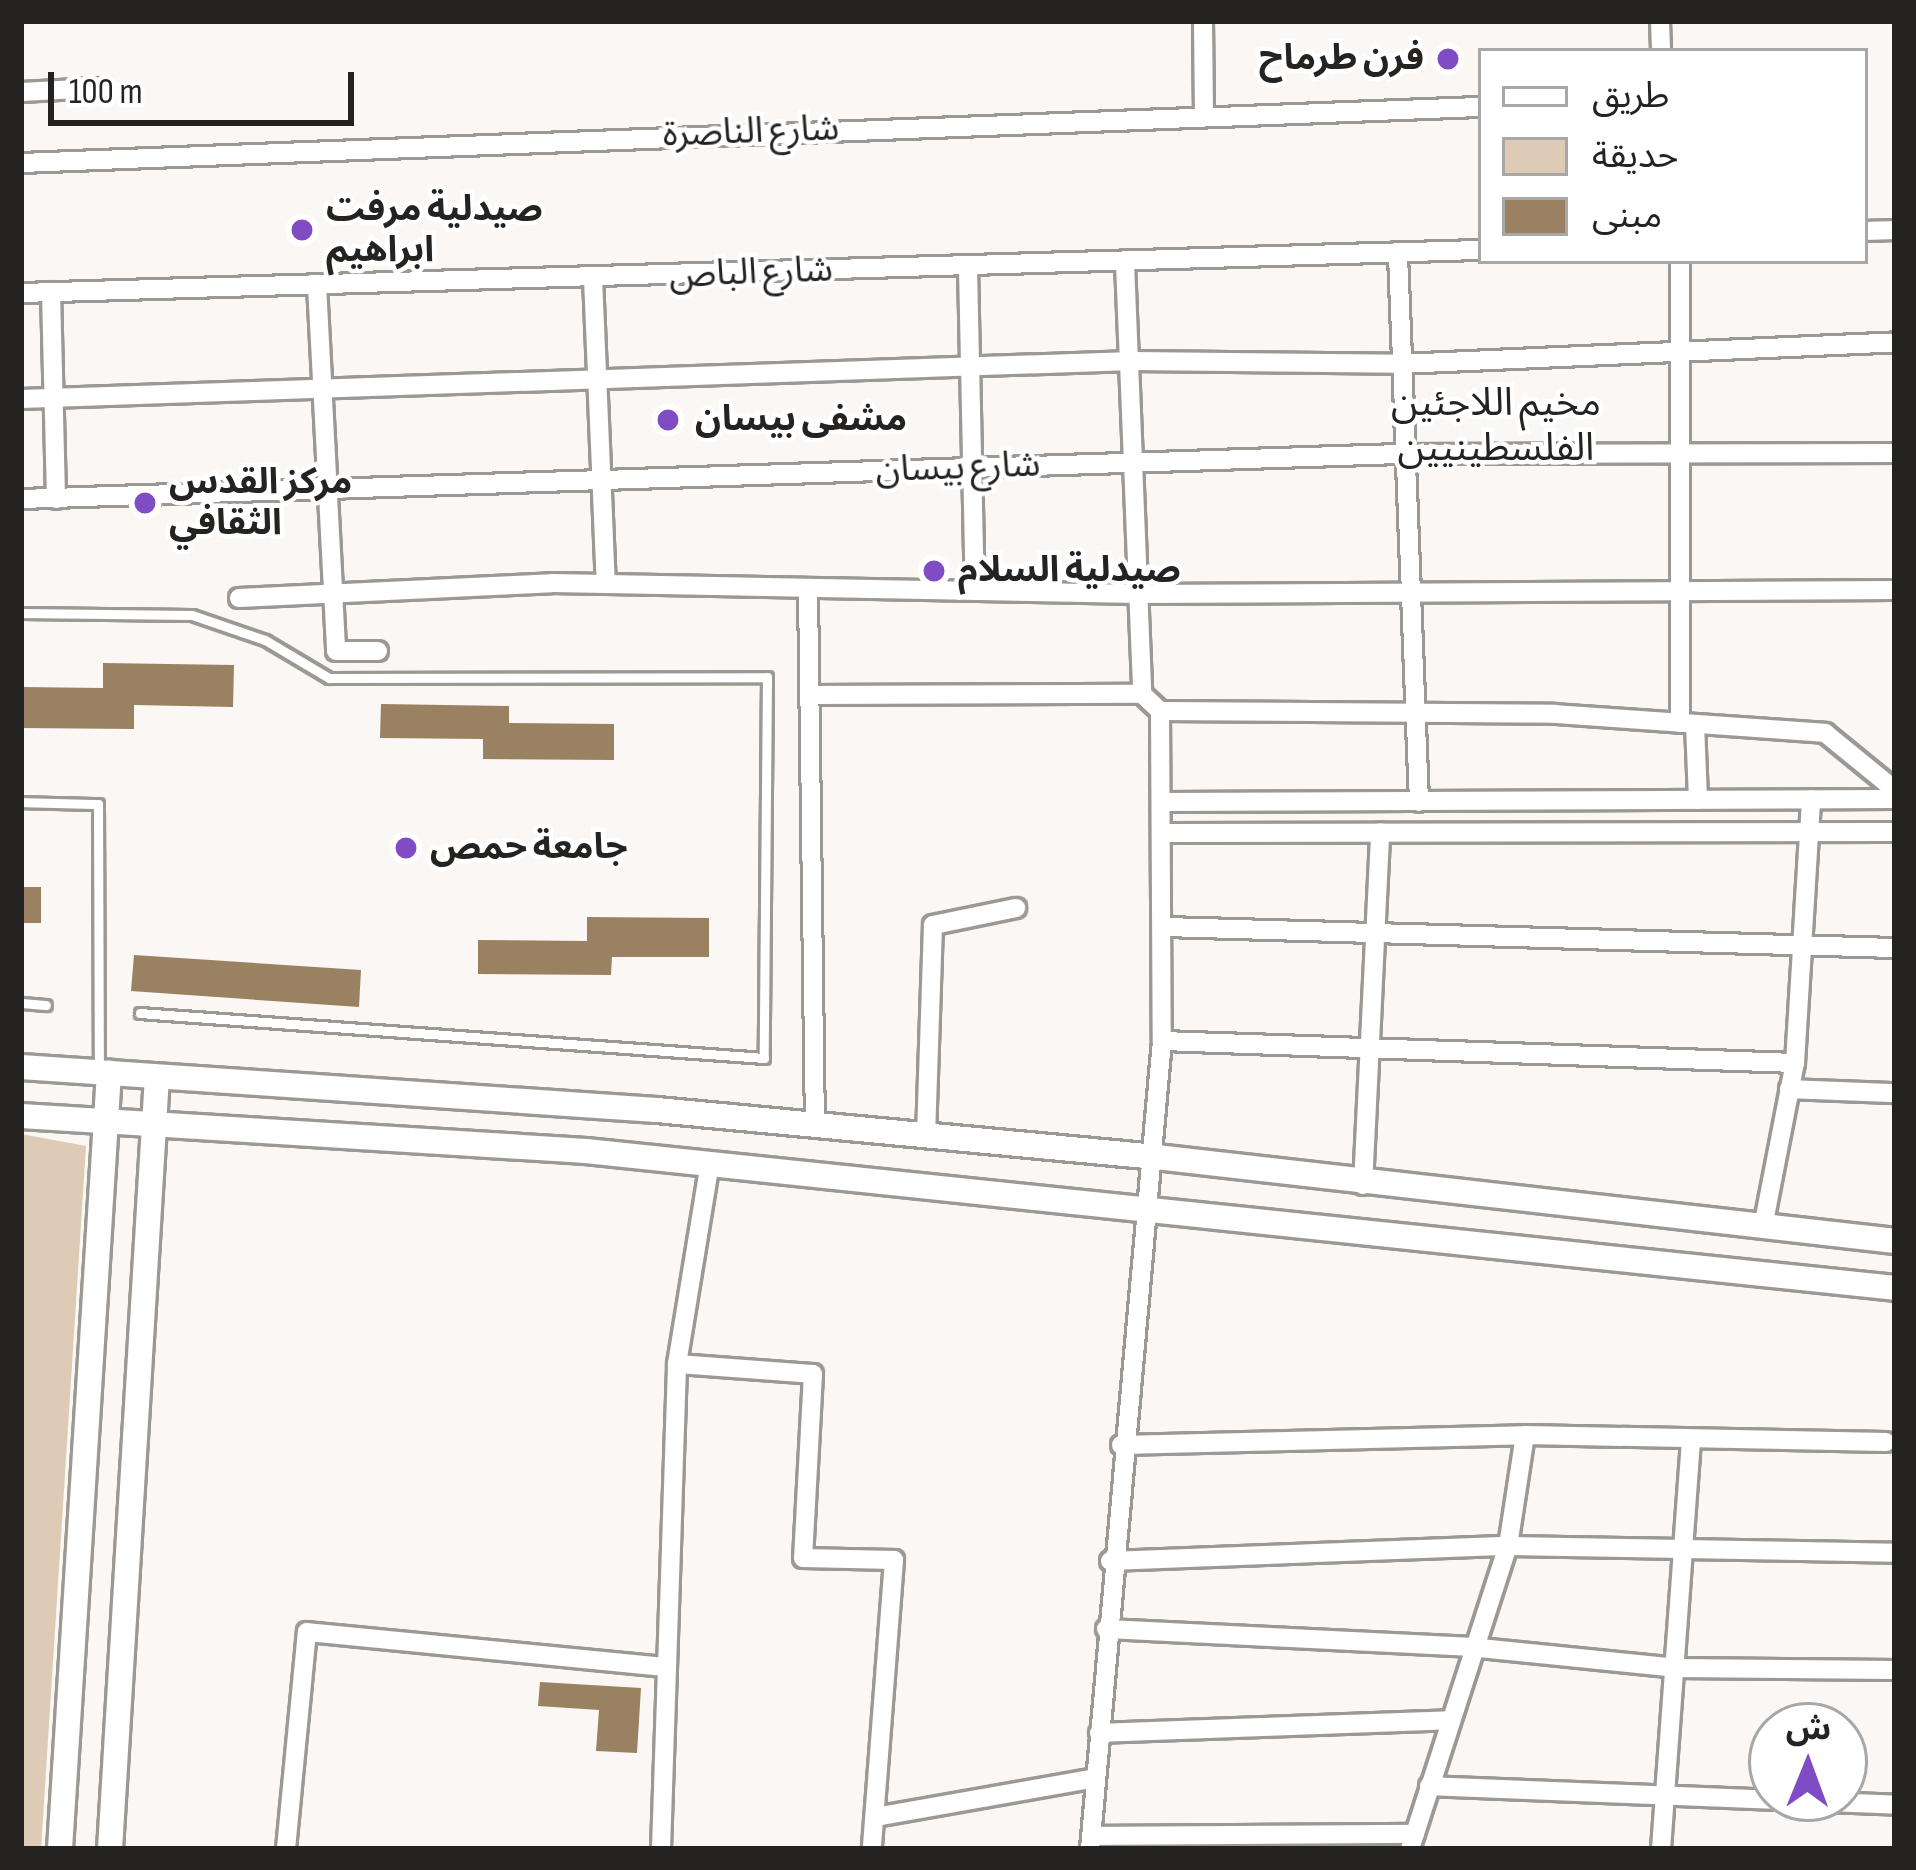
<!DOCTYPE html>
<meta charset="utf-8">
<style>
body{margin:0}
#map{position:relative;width:1916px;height:1870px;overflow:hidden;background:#faf7f4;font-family:"Sofia Sans Condensed","Noto Sans Arabic",sans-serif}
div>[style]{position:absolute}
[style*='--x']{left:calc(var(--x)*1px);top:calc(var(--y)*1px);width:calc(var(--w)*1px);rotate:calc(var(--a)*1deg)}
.green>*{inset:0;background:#decbb5}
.building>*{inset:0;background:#9a8162}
.roads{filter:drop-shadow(3px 0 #9c9995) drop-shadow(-3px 0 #9c9995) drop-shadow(0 3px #9c9995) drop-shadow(0 -3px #9c9995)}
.lane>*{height:9px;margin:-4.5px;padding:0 4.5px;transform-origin:4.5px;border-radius:4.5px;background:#fff}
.street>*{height:18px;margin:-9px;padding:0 9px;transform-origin:9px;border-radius:9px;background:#fff}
.secondary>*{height:24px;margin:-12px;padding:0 12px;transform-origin:12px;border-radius:12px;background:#fff}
.dots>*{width:33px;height:33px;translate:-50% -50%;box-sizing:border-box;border:6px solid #fff;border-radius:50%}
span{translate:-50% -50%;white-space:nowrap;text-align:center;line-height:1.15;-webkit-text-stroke:9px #fff;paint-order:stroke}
.poi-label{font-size:36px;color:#242322;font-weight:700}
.right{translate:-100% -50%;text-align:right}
.left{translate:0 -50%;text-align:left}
.street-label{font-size:36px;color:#242322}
.neighbourhood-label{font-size:39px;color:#242322}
.frame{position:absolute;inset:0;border:24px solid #242322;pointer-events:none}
.legend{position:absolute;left:1478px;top:48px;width:390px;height:216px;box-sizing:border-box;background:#fff;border:3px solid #a7a7a7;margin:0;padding:15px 21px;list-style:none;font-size:36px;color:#242322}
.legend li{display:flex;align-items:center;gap:24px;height:60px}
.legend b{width:60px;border:3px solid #a7a7a7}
.north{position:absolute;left:1748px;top:1702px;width:120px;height:120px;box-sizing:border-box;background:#fff;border:3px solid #a7a7a7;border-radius:50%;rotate:1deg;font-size:33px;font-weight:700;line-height:48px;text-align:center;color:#242322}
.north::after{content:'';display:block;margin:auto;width:42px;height:54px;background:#804cc3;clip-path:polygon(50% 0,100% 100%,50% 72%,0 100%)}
.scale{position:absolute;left:48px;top:72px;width:306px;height:54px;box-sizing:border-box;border:6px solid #242322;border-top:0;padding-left:15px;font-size:36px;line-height:42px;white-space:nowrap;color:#242322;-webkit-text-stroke:9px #fff;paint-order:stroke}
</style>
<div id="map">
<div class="green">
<i style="clip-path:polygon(21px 1134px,86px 1146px,41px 1849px,21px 1849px)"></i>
</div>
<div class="building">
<i style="clip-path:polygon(103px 663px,234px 665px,233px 707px,134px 705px,134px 729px,21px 728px,21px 687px,103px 688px)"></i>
<i style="clip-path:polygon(381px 704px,509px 706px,509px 723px,614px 724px,614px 760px,483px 759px,483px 739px,380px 738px)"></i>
<i style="clip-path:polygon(21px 887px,41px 887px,41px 923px,21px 923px)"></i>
<i style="clip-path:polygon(587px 917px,709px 918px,709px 957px,612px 957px,611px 975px,478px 974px,478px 940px,587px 941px)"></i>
<i style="clip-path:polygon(134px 955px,361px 970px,359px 1007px,131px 991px)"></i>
<i style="clip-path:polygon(540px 1682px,641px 1688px,637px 1753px,596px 1751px,599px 1710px,538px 1706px)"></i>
</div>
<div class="roads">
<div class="lane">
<i style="--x:21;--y:613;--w:171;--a:0.7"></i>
<i style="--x:192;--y:615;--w:77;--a:18.9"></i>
<i style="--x:265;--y:640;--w:74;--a:30.7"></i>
<i style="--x:329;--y:678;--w:438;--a:-0.1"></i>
<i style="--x:767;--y:677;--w:381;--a:90.5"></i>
<i style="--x:764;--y:1058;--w:626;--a:-175.88"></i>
<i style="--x:21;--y:802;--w:77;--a:1.5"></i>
<i style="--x:98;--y:804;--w:266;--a:89.8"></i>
<i style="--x:21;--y:1003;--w:25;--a:5"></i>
</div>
<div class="street">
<i style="--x:1203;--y:21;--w:91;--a:89.4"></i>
<i style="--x:1660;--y:21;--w:30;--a:88"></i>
<i style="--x:21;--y:92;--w:76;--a:-3"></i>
<i style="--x:21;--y:163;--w:1461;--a:-2.2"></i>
<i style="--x:1865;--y:231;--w:30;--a:-2"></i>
<i style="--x:1398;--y:255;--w:547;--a:87.8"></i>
<i style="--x:1125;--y:263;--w:431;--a:87.7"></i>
<i style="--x:968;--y:267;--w:324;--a:88.8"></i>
<i style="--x:593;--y:278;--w:306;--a:87.6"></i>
<i style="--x:317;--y:285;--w:366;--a:87"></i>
<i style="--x:336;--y:651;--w:42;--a:0"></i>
<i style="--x:51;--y:292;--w:207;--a:88.6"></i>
<i style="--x:21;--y:293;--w:1461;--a:-1.69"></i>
<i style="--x:21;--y:399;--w:1112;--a:-1.96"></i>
<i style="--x:1132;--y:361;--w:268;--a:0.6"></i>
<i style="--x:1400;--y:364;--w:495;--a:-2.5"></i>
<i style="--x:21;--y:499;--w:1382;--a:-1.87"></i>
<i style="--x:1402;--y:454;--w:493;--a:-0.1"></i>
<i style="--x:808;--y:588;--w:539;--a:89.26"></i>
<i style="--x:239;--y:598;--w:313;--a:-2.7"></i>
<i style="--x:552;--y:583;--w:586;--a:1.08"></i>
<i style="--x:1138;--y:594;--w:757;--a:-0.3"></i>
<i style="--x:810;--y:695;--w:332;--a:-0.2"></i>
<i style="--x:1142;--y:694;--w:25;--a:43"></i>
<i style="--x:1160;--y:711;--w:395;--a:0.4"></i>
<i style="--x:1555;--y:714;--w:271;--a:4"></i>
<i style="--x:1825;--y:733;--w:90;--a:39.2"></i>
<i style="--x:1160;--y:711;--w:330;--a:89.7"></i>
<i style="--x:1680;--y:723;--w:462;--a:-90"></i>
<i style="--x:1695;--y:724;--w:76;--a:87.7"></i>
<i style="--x:1163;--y:802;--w:732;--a:-0.23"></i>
<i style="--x:1164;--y:833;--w:731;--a:-0.08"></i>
<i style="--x:1165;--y:927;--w:730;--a:1.65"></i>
<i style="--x:1789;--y:1089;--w:106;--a:2.2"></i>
<i style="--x:926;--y:1136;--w:211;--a:-88.1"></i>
<i style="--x:933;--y:925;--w:85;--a:-11.6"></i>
<i style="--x:1363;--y:1185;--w:353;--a:-87.2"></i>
<i style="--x:1763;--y:1227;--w:167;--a:-79"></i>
<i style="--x:1795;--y:1063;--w:264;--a:-86.5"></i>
<i style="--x:677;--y:1364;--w:136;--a:4.2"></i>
<i style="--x:813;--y:1374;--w:184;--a:93.1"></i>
<i style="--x:803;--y:1558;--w:91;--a:1.3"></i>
<i style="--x:894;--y:1560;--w:290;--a:94.4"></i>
<i style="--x:1121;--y:1445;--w:404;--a:-1.4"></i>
<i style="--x:1525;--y:1435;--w:361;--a:1.1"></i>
<i style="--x:1110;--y:1561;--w:398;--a:-2.2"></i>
<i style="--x:1508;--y:1546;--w:387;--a:1"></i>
<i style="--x:1106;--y:1629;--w:364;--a:2.8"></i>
<i style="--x:1470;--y:1647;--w:206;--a:5.8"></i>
<i style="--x:1675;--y:1668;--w:220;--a:0.5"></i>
<i style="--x:1099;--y:1733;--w:349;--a:-2.1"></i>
<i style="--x:1429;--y:1786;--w:466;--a:2.3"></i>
<i style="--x:875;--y:1817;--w:219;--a:-10"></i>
<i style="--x:1091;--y:1836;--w:324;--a:-0.4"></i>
<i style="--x:286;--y:1849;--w:218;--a:-84.5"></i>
<i style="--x:307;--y:1632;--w:358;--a:5.6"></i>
<i style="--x:661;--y:1849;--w:485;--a:-88.1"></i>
<i style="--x:677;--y:1364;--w:204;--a:-80.7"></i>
<i style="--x:1090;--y:1849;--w:811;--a:-84.91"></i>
<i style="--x:1162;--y:1041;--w:633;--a:1.99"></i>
<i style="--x:1410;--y:1849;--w:318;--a:-72.1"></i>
<i style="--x:1508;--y:1546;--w:112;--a:-81.3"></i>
<i style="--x:1661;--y:1849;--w:411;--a:-85.8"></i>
</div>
<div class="secondary">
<i style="--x:21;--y:1067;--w:637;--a:3.87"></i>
<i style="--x:657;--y:1110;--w:501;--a:5.38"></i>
<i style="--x:1156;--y:1157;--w:744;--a:6.48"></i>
<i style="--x:21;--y:1116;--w:566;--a:3.54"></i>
<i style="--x:586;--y:1151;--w:1316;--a:5.97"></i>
<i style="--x:60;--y:1849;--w:778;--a:-86.39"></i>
<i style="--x:110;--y:1849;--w:773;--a:-86.52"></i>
</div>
</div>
<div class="dots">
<i style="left:1448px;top:59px;background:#804cc3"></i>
<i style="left:302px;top:230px;background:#804cc3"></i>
<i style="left:668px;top:420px;background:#804cc3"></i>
<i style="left:145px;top:503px;background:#804cc3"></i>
<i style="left:934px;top:571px;background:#804cc3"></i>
<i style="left:406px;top:848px;background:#804cc3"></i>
</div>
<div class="poi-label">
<span class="right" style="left:1424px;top:59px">فرن طرماح</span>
<span class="left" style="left:326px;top:230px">صيدلية مرفت<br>ابراهيم</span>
<span class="left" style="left:695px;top:420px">مشفى بيسان</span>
<span class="left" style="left:169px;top:503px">مركز القدس<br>الثقافي</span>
<span class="left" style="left:958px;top:571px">صيدلية السلام</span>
<span class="left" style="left:430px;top:848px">جامعة حمص</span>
</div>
<div class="street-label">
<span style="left:751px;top:132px;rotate:-2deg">شارع الناصرة</span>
<span style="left:751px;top:273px;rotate:-2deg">شارع الباص</span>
<span style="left:958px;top:468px;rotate:-2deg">شارع بيسان</span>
</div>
<div class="neighbourhood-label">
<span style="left:1496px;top:427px">مخيم اللاجئين<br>الفلسطينيين</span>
</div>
<div class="frame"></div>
<ul class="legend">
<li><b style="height:15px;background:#fff"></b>طريق</li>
<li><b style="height:33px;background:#decbb5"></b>حديقة</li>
<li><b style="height:33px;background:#9a8162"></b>مبنى</li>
</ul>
<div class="north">ش</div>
<div class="scale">100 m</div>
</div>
